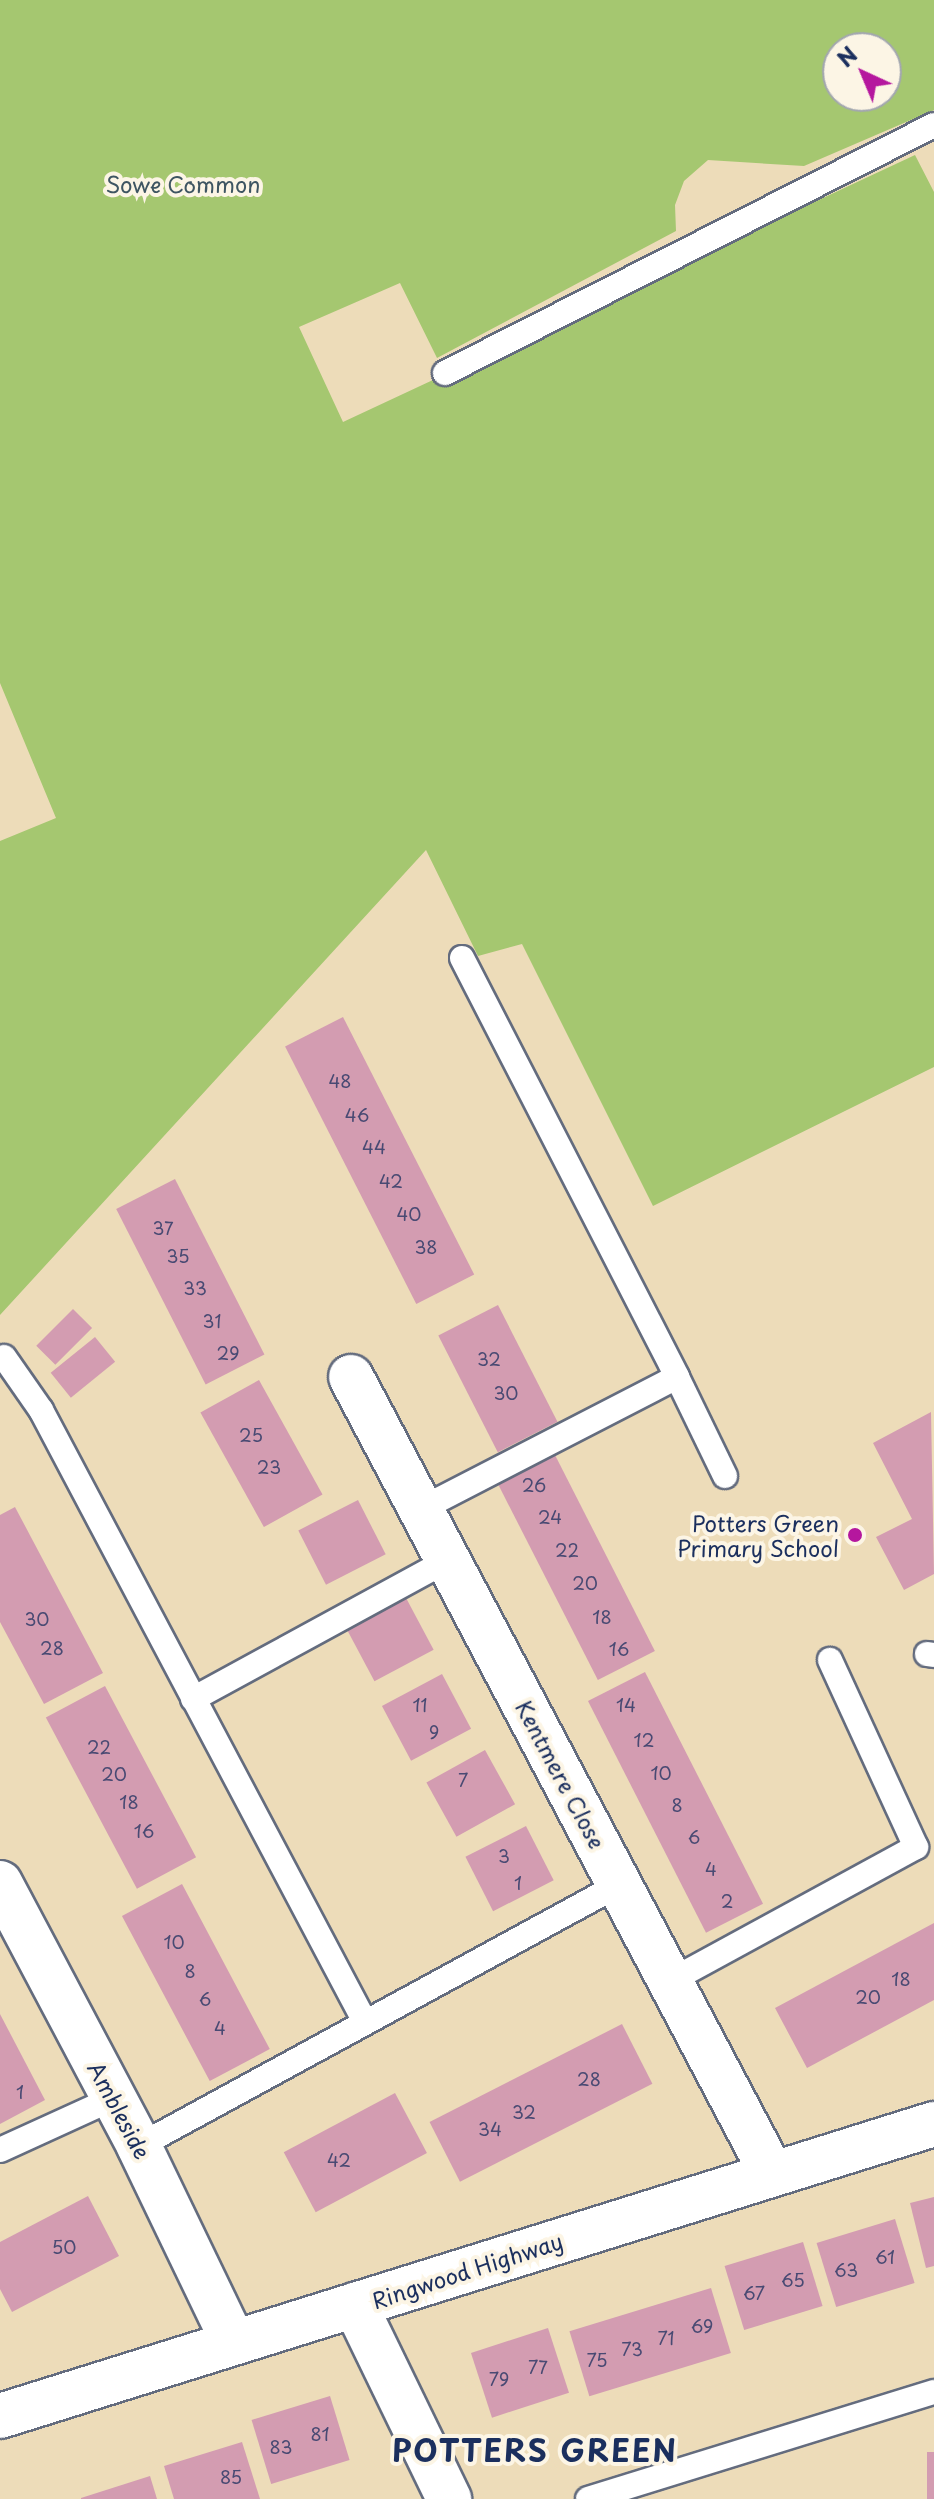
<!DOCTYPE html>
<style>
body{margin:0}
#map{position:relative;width:934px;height:2499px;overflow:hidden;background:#eddcb9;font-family:"Playpen Sans",sans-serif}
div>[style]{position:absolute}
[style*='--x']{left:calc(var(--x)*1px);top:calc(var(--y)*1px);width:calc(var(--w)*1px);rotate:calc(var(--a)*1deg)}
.green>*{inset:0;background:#a5c770}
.building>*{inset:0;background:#d39cb1;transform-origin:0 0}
.roads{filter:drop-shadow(2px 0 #646c7e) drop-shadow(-2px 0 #646c7e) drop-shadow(0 2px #646c7e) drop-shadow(0 -2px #646c7e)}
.lane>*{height:24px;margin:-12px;padding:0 12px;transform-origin:12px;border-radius:12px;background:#fff}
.street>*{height:44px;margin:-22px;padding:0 22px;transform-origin:22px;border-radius:22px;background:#fff}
.secondary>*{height:44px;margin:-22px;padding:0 22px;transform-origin:22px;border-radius:22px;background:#fff}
.dots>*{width:22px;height:22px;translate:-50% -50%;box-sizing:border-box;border:4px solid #fcf5e5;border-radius:50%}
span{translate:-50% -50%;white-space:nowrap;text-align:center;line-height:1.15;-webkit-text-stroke:8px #fcf5e5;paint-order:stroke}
.number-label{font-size:18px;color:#494a73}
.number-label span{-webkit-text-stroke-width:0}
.park-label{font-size:22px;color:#3e5562}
.poi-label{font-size:22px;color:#1b2f5e}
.right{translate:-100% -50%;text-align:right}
.street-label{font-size:22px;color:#1b2f5e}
.district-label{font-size:30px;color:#1b2f5e;font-weight:700;letter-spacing:2px}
.north{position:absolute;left:822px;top:32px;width:80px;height:80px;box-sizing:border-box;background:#fcf5e5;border:2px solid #a2a6af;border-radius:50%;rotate:316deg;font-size:22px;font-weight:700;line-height:32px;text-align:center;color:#1b2f5e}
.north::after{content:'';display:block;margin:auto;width:28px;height:36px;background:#b5179e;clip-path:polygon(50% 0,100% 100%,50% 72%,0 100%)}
</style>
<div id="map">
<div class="green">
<div style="clip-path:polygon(evenodd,0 0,934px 0,934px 110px,804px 166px,708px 160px,684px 181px,675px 205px,676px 231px,437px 358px,400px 283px,299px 327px,343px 422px,915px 155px,934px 192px,934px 1067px,653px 1206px,522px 944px,478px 956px,426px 850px,0 1315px,0 841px,56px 818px,0 683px,0 0,838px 48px,886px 48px,886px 96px,838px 96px,838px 48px)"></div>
</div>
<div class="building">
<div style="left:343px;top:1017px;width:289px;height:65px;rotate:63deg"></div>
<div style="left:175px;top:1179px;width:197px;height:66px;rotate:63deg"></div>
<div style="left:498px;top:1305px;width:131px;height:67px;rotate:63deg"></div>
<div style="left:73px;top:1309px;width:27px;height:52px;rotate:45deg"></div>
<div style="left:95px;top:1337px;width:32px;height:57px;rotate:51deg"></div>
<div style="left:259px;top:1380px;width:131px;height:67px;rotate:61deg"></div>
<div style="clip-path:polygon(931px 1412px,934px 1574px,904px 1590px,876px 1537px,912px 1519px,873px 1443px)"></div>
<div style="left:555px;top:1455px;width:220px;height:64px;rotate:63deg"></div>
<div style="left:358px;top:1500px;width:61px;height:67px;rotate:63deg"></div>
<div style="clip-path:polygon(15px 1507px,103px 1673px,44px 1704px,0 1622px,0 1515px)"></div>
<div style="left:405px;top:1596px;width:61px;height:67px;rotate:62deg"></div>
<div style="left:645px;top:1672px;width:260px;height:64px;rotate:63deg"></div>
<div style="left:442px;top:1674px;width:62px;height:68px;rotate:62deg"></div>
<div style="left:105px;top:1686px;width:194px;height:67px;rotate:62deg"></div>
<div style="left:485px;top:1750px;width:62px;height:67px;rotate:61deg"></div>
<div style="left:526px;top:1826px;width:61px;height:68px;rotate:63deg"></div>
<div style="left:182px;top:1884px;width:187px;height:68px;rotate:62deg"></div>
<div style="clip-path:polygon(934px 1923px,934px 2000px,807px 2068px,775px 2008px)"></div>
<div style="clip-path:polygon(0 2014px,45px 2100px,0 2124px)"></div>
<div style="left:622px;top:2024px;width:67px;height:216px;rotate:63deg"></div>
<div style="left:395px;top:2093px;width:68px;height:126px;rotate:62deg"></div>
<div style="clip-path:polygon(88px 2196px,119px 2256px,12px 2312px,0 2289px,0 2242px)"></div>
<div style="clip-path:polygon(934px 2197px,934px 2266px,926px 2268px,910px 2203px)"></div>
<div style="left:895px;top:2219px;width:67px;height:82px;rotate:73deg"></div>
<div style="left:803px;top:2242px;width:67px;height:82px;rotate:73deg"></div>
<div style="left:711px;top:2288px;width:68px;height:148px;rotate:73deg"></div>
<div style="left:548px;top:2328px;width:68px;height:81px;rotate:72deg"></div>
<div style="left:330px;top:2396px;width:67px;height:82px;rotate:73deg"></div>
<div style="clip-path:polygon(242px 2442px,260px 2499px,174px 2499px,164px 2466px)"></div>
<div style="left:934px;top:2452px;width:47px;height:7px;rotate:90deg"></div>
<div style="clip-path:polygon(150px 2476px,157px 2499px,81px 2499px,81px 2498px)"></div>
</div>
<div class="roads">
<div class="lane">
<div style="--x:445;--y:373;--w:548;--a:-26.89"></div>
<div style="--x:462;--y:958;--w:471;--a:62.8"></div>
<div style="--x:4;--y:1357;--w:65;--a:55.1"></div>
<div style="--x:41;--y:1410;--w:692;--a:62.1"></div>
<div style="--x:421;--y:1509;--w:288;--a:-27.3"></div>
<div style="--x:677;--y:1377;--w:110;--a:64.1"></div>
<div style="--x:927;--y:1654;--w:7;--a:8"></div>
<div style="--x:193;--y:1699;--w:290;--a:-28.6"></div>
<div style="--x:672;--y:1980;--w:278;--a:-28.6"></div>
<div style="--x:916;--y:1847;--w:206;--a:-114.7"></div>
<div style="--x:139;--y:2146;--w:548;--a:-28.58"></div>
<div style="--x:0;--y:2150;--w:125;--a:-24.5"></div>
<div style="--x:588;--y:2499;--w:362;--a:-17.2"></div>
</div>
<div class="street">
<div style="--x:351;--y:1377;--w:899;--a:62.15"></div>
<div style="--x:0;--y:1883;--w:297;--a:62.1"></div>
<div style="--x:139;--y:2146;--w:216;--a:64.3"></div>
<div style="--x:355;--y:2305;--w:216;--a:64.1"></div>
</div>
<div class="secondary">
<div style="--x:0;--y:2416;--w:979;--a:-17.36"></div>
</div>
</div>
<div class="dots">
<div style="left:855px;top:1535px;background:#b5179e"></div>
</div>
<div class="number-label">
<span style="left:340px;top:1081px">48</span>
<span style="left:357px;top:1115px">46</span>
<span style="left:374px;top:1147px">44</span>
<span style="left:391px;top:1181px">42</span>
<span style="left:409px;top:1214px">40</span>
<span style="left:163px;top:1228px">37</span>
<span style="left:426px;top:1247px">38</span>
<span style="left:178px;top:1256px">35</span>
<span style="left:195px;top:1288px">33</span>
<span style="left:212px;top:1321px">31</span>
<span style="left:228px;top:1353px">29</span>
<span style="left:489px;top:1359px">32</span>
<span style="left:506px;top:1393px">30</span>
<span style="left:251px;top:1435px">25</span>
<span style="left:269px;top:1467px">23</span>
<span style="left:534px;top:1485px">26</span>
<span style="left:550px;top:1517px">24</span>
<span style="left:567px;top:1550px">22</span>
<span style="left:585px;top:1583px">20</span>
<span style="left:602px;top:1617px">18</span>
<span style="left:37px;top:1619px">30</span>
<span style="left:52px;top:1648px">28</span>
<span style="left:619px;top:1649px">16</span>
<span style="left:420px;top:1705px">11</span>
<span style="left:626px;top:1705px">14</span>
<span style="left:434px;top:1732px">9</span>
<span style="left:644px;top:1740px">12</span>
<span style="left:99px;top:1747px">22</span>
<span style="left:661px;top:1773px">10</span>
<span style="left:114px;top:1774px">20</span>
<span style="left:463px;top:1780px">7</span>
<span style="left:129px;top:1802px">18</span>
<span style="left:677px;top:1805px">8</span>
<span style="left:144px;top:1831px">16</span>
<span style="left:694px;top:1837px">6</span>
<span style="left:504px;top:1856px">3</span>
<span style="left:711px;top:1869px">4</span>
<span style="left:518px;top:1883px">1</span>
<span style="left:727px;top:1901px">2</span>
<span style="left:174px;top:1942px">10</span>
<span style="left:190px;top:1971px">8</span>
<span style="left:901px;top:1979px">18</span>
<span style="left:868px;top:1997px">20</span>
<span style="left:205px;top:1999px">6</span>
<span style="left:220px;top:2028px">4</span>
<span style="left:589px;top:2079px">28</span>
<span style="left:20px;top:2092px">1</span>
<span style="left:524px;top:2112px">32</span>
<span style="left:490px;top:2129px">34</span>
<span style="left:339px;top:2160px">42</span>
<span style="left:64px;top:2247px">50</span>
<span style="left:885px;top:2257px">61</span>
<span style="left:846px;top:2270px">63</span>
<span style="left:793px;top:2280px">65</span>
<span style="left:754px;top:2293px">67</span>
<span style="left:702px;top:2326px">69</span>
<span style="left:666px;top:2338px">71</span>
<span style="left:632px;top:2349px">73</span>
<span style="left:597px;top:2360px">75</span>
<span style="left:538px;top:2367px">77</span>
<span style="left:499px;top:2379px">79</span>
<span style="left:320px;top:2434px">81</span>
<span style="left:281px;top:2447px">83</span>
<span style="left:231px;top:2477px">85</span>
</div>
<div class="park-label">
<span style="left:183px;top:184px">Sowe Common</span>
</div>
<div class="poi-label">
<span class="right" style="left:839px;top:1535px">Potters Green<br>Primary School</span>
</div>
<div class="street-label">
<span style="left:561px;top:1774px;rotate:62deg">Kentmere Close</span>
<span style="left:120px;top:2110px;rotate:62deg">Ambleside</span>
<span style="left:467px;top:2270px;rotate:-18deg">Ringwood Highway</span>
</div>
<div class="district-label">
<span style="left:535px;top:2450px">POTTERS GREEN</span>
</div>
<div class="north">N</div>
</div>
